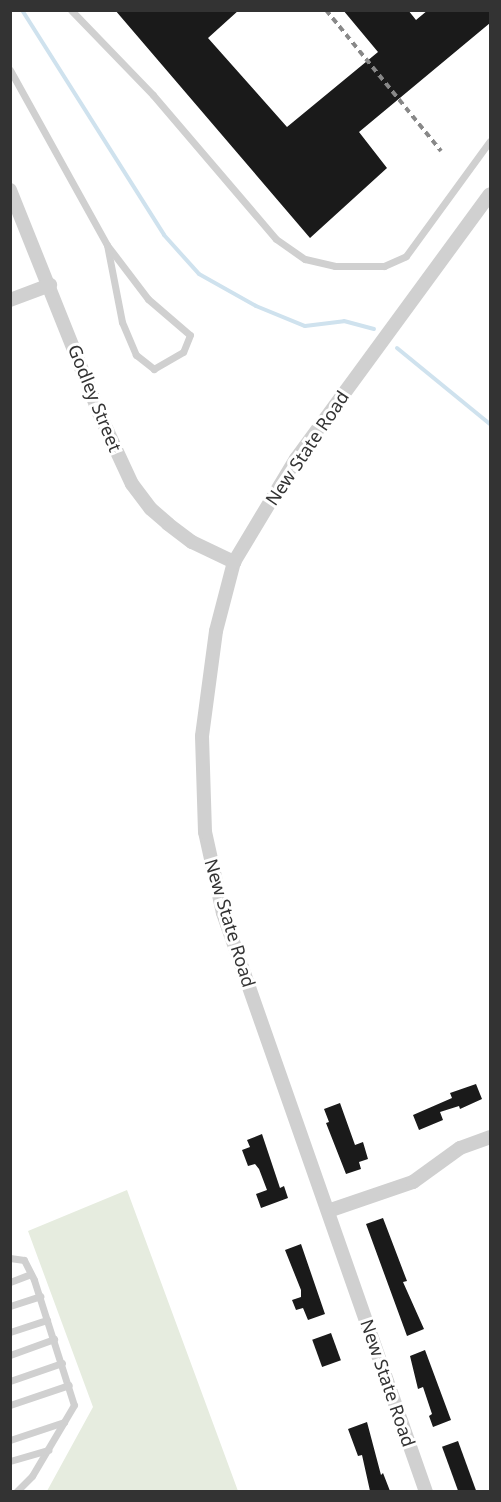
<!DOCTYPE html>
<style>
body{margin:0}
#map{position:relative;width:501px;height:1502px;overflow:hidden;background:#fff;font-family:"Noto Sans",sans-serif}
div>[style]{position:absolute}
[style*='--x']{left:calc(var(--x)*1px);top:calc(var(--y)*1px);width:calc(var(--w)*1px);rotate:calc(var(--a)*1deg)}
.green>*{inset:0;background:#e6ecdf}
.stream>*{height:4px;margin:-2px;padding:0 2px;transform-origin:2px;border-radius:2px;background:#cfe2ee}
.building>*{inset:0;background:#1a1a1a;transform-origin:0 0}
.lane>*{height:7px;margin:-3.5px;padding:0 3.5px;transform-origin:3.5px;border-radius:3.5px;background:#d0d0d0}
.street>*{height:14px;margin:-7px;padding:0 7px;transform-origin:7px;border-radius:7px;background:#d0d0d0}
.rail>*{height:4px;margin-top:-2px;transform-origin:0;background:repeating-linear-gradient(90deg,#888 0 6px,transparent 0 10.5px)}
span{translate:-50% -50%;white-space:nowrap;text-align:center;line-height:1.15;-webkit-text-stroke:6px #fff;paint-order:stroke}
.street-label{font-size:18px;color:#333}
.frame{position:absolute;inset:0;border:12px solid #333;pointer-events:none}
</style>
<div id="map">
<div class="green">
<div style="clip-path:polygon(127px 1190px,238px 1491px,47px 1491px,93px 1407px,28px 1231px)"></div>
</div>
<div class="stream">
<div style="--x:22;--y:10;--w:266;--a:57.7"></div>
<div style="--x:164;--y:235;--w:52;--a:48.1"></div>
<div style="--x:199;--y:274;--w:65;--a:29.3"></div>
<div style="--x:256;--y:306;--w:53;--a:22.2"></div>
<div style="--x:305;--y:326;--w:39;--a:-7"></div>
<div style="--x:344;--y:321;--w:31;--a:15"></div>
<div style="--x:397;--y:348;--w:120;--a:39.3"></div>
</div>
<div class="building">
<div style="clip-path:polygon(115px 10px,239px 10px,208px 38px,287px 127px,378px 52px,343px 10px,408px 10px,416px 20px,428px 10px,490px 10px,490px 23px,359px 132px,387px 168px,310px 238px)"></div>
<div style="clip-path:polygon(476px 1084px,482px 1099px,460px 1109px,459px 1106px,440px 1112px,443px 1120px,419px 1130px,413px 1115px,452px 1098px,450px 1093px)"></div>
<div style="clip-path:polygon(340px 1103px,355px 1145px,363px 1142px,368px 1159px,359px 1162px,361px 1169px,346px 1174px,326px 1123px,329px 1122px,324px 1109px)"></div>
<div style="clip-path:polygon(262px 1134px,280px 1188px,284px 1186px,288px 1198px,261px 1208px,256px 1194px,267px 1190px,259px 1169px,255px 1164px,248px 1166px,242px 1150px,250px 1147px,247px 1140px)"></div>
<div style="clip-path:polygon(383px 1218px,407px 1281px,403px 1282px,424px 1329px,407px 1336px,366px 1224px)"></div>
<div style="clip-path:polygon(301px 1244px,325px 1314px,308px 1320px,303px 1308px,296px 1310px,292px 1300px,301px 1297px,301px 1290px,285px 1250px)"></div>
<div style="left:331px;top:1333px;width:29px;height:20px;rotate:70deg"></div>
<div style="clip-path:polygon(425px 1350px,451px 1420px,433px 1427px,429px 1416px,432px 1414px,423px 1387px,418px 1389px,410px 1356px)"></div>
<div style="clip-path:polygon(367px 1422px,381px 1475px,383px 1473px,390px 1491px,370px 1491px,362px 1455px,358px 1456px,348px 1429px)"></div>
<div style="left:458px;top:1441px;width:53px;height:17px;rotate:70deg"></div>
</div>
<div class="lane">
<div style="--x:71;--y:10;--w:118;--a:46"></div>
<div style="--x:153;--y:95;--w:189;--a:49.5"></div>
<div style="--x:276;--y:239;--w:35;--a:35"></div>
<div style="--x:305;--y:259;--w:31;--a:13"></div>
<div style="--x:335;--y:266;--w:49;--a:0"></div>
<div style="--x:384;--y:266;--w:24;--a:-24"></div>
<div style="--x:406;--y:256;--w:142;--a:-53.9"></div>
<div style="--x:10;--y:70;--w:200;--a:61"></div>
<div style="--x:107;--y:245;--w:68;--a:52.8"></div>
<div style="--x:148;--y:299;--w:55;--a:40.6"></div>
<div style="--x:190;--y:335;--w:18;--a:112"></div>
<div style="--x:183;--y:352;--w:34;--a:150"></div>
<div style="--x:154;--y:369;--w:23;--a:-142"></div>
<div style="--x:136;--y:355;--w:36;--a:-113"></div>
<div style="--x:122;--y:322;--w:78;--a:-101"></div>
<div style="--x:10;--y:1258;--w:14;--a:8"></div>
<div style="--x:24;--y:1260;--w:22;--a:63"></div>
<div style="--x:34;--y:1280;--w:131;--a:72.3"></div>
<div style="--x:74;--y:1405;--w:82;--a:120.6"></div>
<div style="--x:32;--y:1476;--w:23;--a:135"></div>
<div style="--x:10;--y:1282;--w:22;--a:-21"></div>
<div style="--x:10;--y:1306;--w:32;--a:-18"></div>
<div style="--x:10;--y:1332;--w:39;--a:-18"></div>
<div style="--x:10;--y:1355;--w:47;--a:-20"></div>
<div style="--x:10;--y:1381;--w:55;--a:-19.1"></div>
<div style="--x:10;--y:1405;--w:62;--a:-18.7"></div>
<div style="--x:10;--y:1440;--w:57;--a:-18.4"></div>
<div style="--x:10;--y:1461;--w:40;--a:-16"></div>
</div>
<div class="street">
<div style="--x:10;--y:190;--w:240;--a:68.2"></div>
<div style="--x:99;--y:413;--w:78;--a:65.1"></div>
<div style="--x:132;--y:484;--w:31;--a:53"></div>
<div style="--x:151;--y:509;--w:23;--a:41"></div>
<div style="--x:168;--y:524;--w:30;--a:37"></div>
<div style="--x:192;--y:542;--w:47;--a:25.5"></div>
<div style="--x:10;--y:300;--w:43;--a:-20.6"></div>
<div style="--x:328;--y:1211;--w:90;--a:-18.8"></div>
<div style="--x:413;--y:1182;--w:58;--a:-35.9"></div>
<div style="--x:460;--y:1148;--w:32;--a:-20"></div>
<div style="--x:426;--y:1492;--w:614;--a:-109.32"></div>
<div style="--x:223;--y:913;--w:83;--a:-102.5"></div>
<div style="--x:205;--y:832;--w:96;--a:-91.8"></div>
<div style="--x:202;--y:736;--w:106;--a:-82.4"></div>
<div style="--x:216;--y:631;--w:71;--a:-75.4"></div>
<div style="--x:234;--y:562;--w:120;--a:-59"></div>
<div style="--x:296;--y:459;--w:328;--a:-53.8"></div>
</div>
<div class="rail">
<div style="--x:326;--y:10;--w:182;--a:50.8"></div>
</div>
<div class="street-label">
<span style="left:95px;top:398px;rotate:68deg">Godley Street</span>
<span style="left:307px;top:448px;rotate:-56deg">New State Road</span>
<span style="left:230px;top:923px;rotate:73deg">New State Road</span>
<span style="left:388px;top:1383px;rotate:71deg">New State Road</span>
</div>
<div class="frame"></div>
</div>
